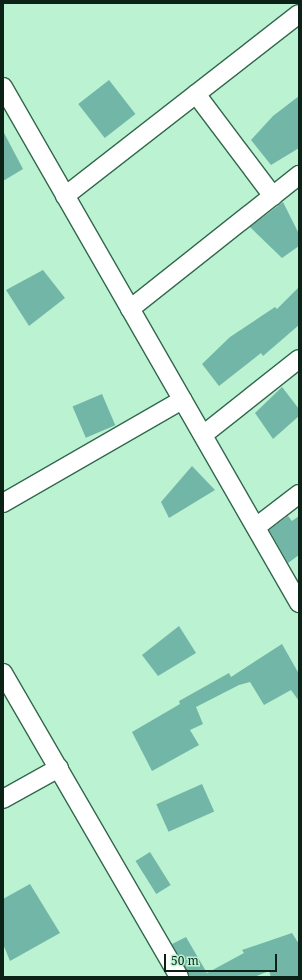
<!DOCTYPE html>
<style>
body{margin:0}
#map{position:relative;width:302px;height:980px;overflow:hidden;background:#baf2d2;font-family:"Noto Serif",serif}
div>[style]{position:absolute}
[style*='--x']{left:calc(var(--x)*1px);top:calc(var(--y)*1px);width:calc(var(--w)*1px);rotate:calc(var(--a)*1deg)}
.building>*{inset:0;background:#72b6a8;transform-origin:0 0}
.roads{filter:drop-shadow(1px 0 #33684d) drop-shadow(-1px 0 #33684d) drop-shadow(0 1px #33684d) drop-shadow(0 -1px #33684d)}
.minor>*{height:18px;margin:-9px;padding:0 9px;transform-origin:9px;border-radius:9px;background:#fff}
span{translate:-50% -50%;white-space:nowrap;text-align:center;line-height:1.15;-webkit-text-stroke:4px #baf2d2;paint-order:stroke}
.frame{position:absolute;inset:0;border:4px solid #0c2217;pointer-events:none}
.scale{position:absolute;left:164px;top:954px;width:113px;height:18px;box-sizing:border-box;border:2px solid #0c2217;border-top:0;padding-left:5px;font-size:12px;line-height:14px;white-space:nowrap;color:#0c2217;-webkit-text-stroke:3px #baf2d2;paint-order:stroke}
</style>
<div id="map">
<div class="building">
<div style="left:109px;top:80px;width:43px;height:39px;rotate:52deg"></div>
<div style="clip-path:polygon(299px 96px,299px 148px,271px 165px,251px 140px,273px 116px)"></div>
<div style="clip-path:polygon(3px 131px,23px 169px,3px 181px)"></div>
<div style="clip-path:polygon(283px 202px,299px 234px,299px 246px,282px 258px,250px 227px)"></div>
<div style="clip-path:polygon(43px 270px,65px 298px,29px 326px,6px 290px)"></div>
<div style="clip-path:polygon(299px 287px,299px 325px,263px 356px,261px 353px,219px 386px,202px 364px,230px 337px,275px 307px,277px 309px)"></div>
<div style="clip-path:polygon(282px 387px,299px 409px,299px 416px,273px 439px,255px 413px)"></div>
<div style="left:102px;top:394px;width:34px;height:32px;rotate:67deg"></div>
<div style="clip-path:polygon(192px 466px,215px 490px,169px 518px,161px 502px)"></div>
<div style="clip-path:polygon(288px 516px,292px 521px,299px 516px,299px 555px,288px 563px,269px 530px)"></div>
<div style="clip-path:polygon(179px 626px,196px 653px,158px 676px,142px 655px)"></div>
<div style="clip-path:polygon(282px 644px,299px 674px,299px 701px,291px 690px,264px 705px,250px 682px,239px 685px,196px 707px,203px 724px,190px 730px,199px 745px,152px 771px,132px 732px,180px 704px,179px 701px,229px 673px,231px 677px)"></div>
<div style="left:202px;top:784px;width:30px;height:50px;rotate:66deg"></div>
<div style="left:150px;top:852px;width:39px;height:17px;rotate:58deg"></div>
<div style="clip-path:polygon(30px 884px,60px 933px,10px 961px,3px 944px,3px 899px)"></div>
<div style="clip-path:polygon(292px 933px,299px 944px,299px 977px,271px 977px,269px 971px,254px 977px,189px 977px,172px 944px,186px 937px,207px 973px,244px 953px,242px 950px)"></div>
</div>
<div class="roads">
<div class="minor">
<div style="--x:3;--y:87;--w:595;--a:60.16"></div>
<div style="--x:196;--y:94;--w:128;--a:53"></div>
<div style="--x:65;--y:196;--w:296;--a:-37.9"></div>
<div style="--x:130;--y:309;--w:216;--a:-38.4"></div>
<div style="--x:203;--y:435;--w:122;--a:-38.4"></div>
<div style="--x:3;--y:503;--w:207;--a:-29.9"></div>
<div style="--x:256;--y:527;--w:54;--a:-37.5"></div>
<div style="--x:3;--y:673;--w:351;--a:59.9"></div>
<div style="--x:3;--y:799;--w:64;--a:-29"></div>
</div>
</div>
<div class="frame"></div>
<div class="scale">50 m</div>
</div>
